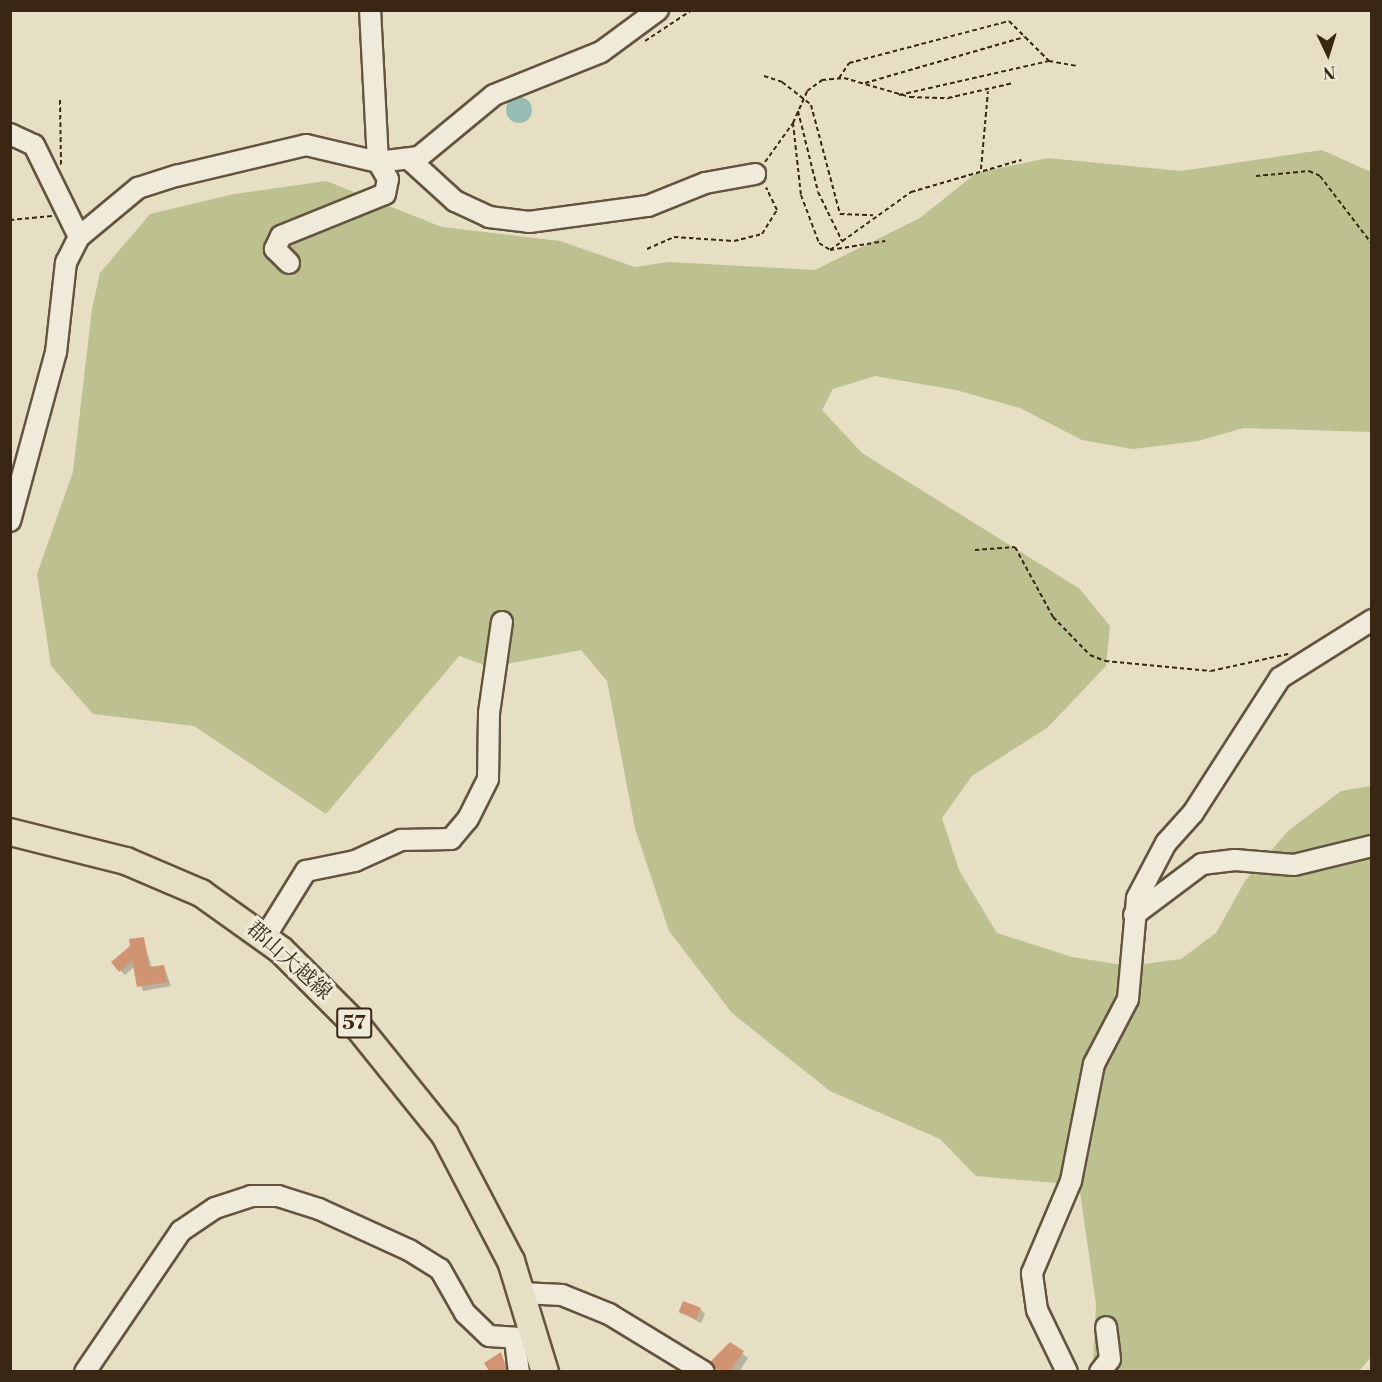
<!DOCTYPE html>
<meta charset="utf-8">
<style>
body{margin:0}
#map{position:relative;width:1382px;height:1382px;overflow:hidden;background:#e6dfc4;font-family:"Libre Bodoni","Noto Serif JP",serif}
div>[style]{position:absolute}
[style*='--x']{left:calc(var(--x)*1px);top:calc(var(--y)*1px);width:calc(var(--w)*1px);rotate:calc(var(--a)*1deg)}
.green>*{inset:0;background:#bdc08f}
.water>*{inset:0;background:#96bdb4}
.round{border-radius:50%}
.shadow>*{inset:0;background:#0003}
.building>*{inset:0;background:#d19472;transform-origin:0 0}
.path>*{height:2px;margin-top:-1px;transform-origin:0;background:repeating-linear-gradient(90deg,#392613 0 4.5px,transparent 0 7.5px)}
.roads{filter:drop-shadow(2px 0 #64543f) drop-shadow(-2px 0 #64543f) drop-shadow(0 2px #64543f) drop-shadow(0 -2px #64543f)}
.minor>*{height:20px;margin:-10px;padding:0 10px;transform-origin:10px;border-radius:10px;background:#efead9}
.major>*{height:26px;margin:-13px;padding:0 13px;transform-origin:13px;border-radius:13px;background:#e6dfc4}
span{translate:-50% -50%;white-space:nowrap;text-align:center;line-height:1.15;-webkit-text-stroke:6px #efead9;paint-order:stroke}
.shield-label span{padding:2px 4px;background:#efead9;border:2px solid;border-radius:4px;-webkit-text-stroke-width:0}
.shield-label{font-size:20px;color:#392613;font-weight:700}
.street-label{font-size:21px;color:#392613}
.frame{position:absolute;inset:0;border:12px solid #392613;pointer-events:none}
.north{position:absolute;left:1298px;top:24px;width:60px;height:60px;-webkit-text-stroke:4px #efead9;paint-order:stroke;rotate:176deg;font-size:16px;font-weight:700;line-height:24px;text-align:center;color:#392613}
.north::after{content:'';display:block;margin:auto;width:21px;height:27px;background:#392613;clip-path:polygon(50% 0,100% 100%,50% 72%,0 100%)}
</style>
<div id="map">
<div class="green">
<div style="clip-path:polygon(1322px 150px,1371px 172px,1371px 432px,1244px 428px,1198px 441px,1133px 449px,1082px 440px,1020px 408px,956px 390px,875px 376px,833px 389px,822px 410px,862px 453px,1080px 589px,1110px 626px,1106px 666px,1048px 727px,972px 776px,942px 818px,959px 870px,997px 933px,1072px 957px,1129px 966px,1181px 959px,1216px 933px,1245px 881px,1288px 831px,1341px 791px,1371px 786px,1371px 1357px,1359px 1371px,1100px 1371px,1093px 1364px,1096px 1304px,1079px 1185px,976px 1176px,940px 1139px,830px 1091px,732px 1013px,669px 931px,635px 828px,607px 681px,581px 650px,490px 667px,459px 656px,326px 814px,194px 726px,93px 714px,51px 666px,37px 574px,73px 472px,92px 309px,100px 273px,150px 214px,234px 194px,326px 181px,442px 227px,560px 241px,635px 267px,669px 262px,815px 270px,920px 218px,976px 173px,1048px 158px,1181px 171px)"></div>
</div>
<div class="water">
<div class="round" style="left:506px;top:97px;width:26px;height:26px"></div>
</div>
<div class="shadow">
<div style="clip-path:polygon(143px 939px,152px 968px,164px 966px,171px 986px,143px 991px,135px 966px,125px 975px,113px 963px)"></div>
<div style="clip-path:polygon(700px 1309px,705px 1314px,701px 1323px,680px 1312px)"></div>
<div style="clip-path:polygon(730px 1344px,748px 1358px,739px 1372px,722px 1372px,712px 1362px)"></div>
<div style="clip-path:polygon(501px 1354px,509px 1372px,490px 1372px,486px 1364px)"></div>
</div>
<div class="building">
<div style="clip-path:polygon(144px 937px,149px 967px,164px 965px,167px 982px,137px 987px,132px 960px,119px 972px,111px 962px,130px 946px,129px 939px)"></div>
<div style="left:683px;top:1301px;width:19px;height:12px;rotate:21deg"></div>
<div style="clip-path:polygon(730px 1342px,744px 1351px,730px 1371px,718px 1371px,710px 1362px)"></div>
<div style="clip-path:polygon(501px 1352px,507px 1371px,489px 1371px,484px 1363px)"></div>
</div>
<div class="path">
<div style="--x:645;--y:41;--w:56;--a:-33.4"></div>
<div style="--x:764;--y:76;--w:19;--a:18"></div>
<div style="--x:782;--y:82;--w:37;--a:38"></div>
<div style="--x:811;--y:105;--w:113;--a:75.1"></div>
<div style="--x:840;--y:214;--w:33;--a:2"></div>
<div style="--x:839;--y:78;--w:18;--a:-56"></div>
<div style="--x:849;--y:63;--w:165;--a:-14.7"></div>
<div style="--x:1009;--y:21;--w:57;--a:45"></div>
<div style="--x:865;--y:83;--w:166;--a:-16.1"></div>
<div style="--x:899;--y:95;--w:154;--a:-12.8"></div>
<div style="--x:1049;--y:61;--w:28;--a:10"></div>
<div style="--x:60;--y:100;--w:66;--a:89.1"></div>
<div style="--x:798;--y:111;--w:83;--a:76.1"></div>
<div style="--x:818;--y:192;--w:55;--a:63.9"></div>
<div style="--x:793;--y:123;--w:72;--a:83.7"></div>
<div style="--x:801;--y:195;--w:51;--a:69.4"></div>
<div style="--x:819;--y:243;--w:13;--a:32"></div>
<div style="--x:830;--y:250;--w:56;--a:-9.3"></div>
<div style="--x:765;--y:162;--w:48;--a:-54.3"></div>
<div style="--x:793;--y:123;--w:35;--a:-66"></div>
<div style="--x:807;--y:91;--w:19;--a:-36"></div>
<div style="--x:822;--y:80;--w:22;--a:-5"></div>
<div style="--x:844;--y:78;--w:69;--a:16.1"></div>
<div style="--x:910;--y:97;--w:38;--a:2"></div>
<div style="--x:948;--y:98;--w:67;--a:-13"></div>
<div style="--x:981;--y:169;--w:78;--a:-84.9"></div>
<div style="--x:1256;--y:176;--w:53;--a:-5.4"></div>
<div style="--x:1309;--y:171;--w:12;--a:24"></div>
<div style="--x:1320;--y:176;--w:86;--a:52.6"></div>
<div style="--x:10;--y:220;--w:42;--a:-5.4"></div>
<div style="--x:647;--y:249;--w:30;--a:-24"></div>
<div style="--x:674;--y:237;--w:60;--a:3.8"></div>
<div style="--x:734;--y:241;--w:29;--a:-14"></div>
<div style="--x:762;--y:234;--w:28;--a:-58"></div>
<div style="--x:777;--y:210;--w:25;--a:-116"></div>
<div style="--x:830;--y:250;--w:100;--a:-35.6"></div>
<div style="--x:911;--y:192;--w:115;--a:-16.2"></div>
<div style="--x:975;--y:550;--w:40;--a:-4.3"></div>
<div style="--x:1015;--y:547;--w:80;--a:61.5"></div>
<div style="--x:1053;--y:617;--w:53;--a:45.8"></div>
<div style="--x:1090;--y:655;--w:16;--a:22"></div>
<div style="--x:1105;--y:661;--w:106;--a:5.4"></div>
<div style="--x:1211;--y:671;--w:79;--a:-12.4"></div>
</div>
<div class="roads">
<div class="minor">
<div style="--x:10;--y:134;--w:26;--a:25"></div>
<div style="--x:34;--y:145;--w:102;--a:63.9"></div>
<div style="--x:79;--y:237;--w:28;--a:117"></div>
<div style="--x:66;--y:262;--w:91;--a:96.3"></div>
<div style="--x:56;--y:352;--w:175;--a:105.2"></div>
<div style="--x:410;--y:160;--w:61;--a:42.3"></div>
<div style="--x:455;--y:201;--w:38;--a:25"></div>
<div style="--x:489;--y:217;--w:40;--a:7.1"></div>
<div style="--x:529;--y:222;--w:120;--a:-7.7"></div>
<div style="--x:648;--y:206;--w:61;--a:-22"></div>
<div style="--x:705;--y:183;--w:51;--a:-10.2"></div>
<div style="--x:378;--y:162;--w:41;--a:-7"></div>
<div style="--x:419;--y:157;--w:97;--a:-39.6"></div>
<div style="--x:494;--y:95;--w:115;--a:-21.9"></div>
<div style="--x:601;--y:52;--w:71;--a:-36.4"></div>
<div style="--x:79;--y:237;--w:77;--a:-39.7"></div>
<div style="--x:138;--y:188;--w:40;--a:-18"></div>
<div style="--x:176;--y:176;--w:134;--a:-13.4"></div>
<div style="--x:306;--y:145;--w:74;--a:13.3"></div>
<div style="--x:378;--y:162;--w:152;--a:-93"></div>
<div style="--x:289;--y:263;--w:20;--a:-135"></div>
<div style="--x:275;--y:249;--w:14;--a:-65"></div>
<div style="--x:281;--y:236;--w:112;--a:-22"></div>
<div style="--x:385;--y:194;--w:15;--a:-79"></div>
<div style="--x:388;--y:179;--w:20;--a:-120"></div>
<div style="--x:1134;--y:915;--w:85;--a:-36.9"></div>
<div style="--x:1202;--y:864;--w:33;--a:-7"></div>
<div style="--x:1235;--y:860;--w:59;--a:4.8"></div>
<div style="--x:1294;--y:865;--w:80;--a:-13.7"></div>
<div style="--x:265;--y:937;--w:78;--a:-58.2"></div>
<div style="--x:306;--y:871;--w:50;--a:-11.5"></div>
<div style="--x:355;--y:861;--w:51;--a:-24.5"></div>
<div style="--x:401;--y:840;--w:50;--a:-1.1"></div>
<div style="--x:451;--y:839;--w:26;--a:-50"></div>
<div style="--x:468;--y:819;--w:45;--a:-63.4"></div>
<div style="--x:488;--y:779;--w:66;--a:-89.1"></div>
<div style="--x:489;--y:713;--w:92;--a:-81.9"></div>
<div style="--x:522;--y:1293;--w:40;--a:2.9"></div>
<div style="--x:562;--y:1295;--w:51;--a:22"></div>
<div style="--x:609;--y:1314;--w:111;--a:31.4"></div>
<div style="--x:515;--y:1340;--w:32;--a:83"></div>
<div style="--x:85;--y:1372;--w:171;--a:-55.8"></div>
<div style="--x:181;--y:1231;--w:41;--a:-34.1"></div>
<div style="--x:215;--y:1208;--w:38;--a:-18"></div>
<div style="--x:251;--y:1196;--w:27;--a:0"></div>
<div style="--x:278;--y:1196;--w:43;--a:17.6"></div>
<div style="--x:319;--y:1209;--w:99;--a:24.5"></div>
<div style="--x:409;--y:1250;--w:36;--a:32"></div>
<div style="--x:440;--y:1269;--w:51;--a:60.4"></div>
<div style="--x:465;--y:1313;--w:33;--a:44"></div>
<div style="--x:489;--y:1336;--w:46;--a:3.7"></div>
<div style="--x:1067;--y:1372;--w:69;--a:-115.8"></div>
<div style="--x:1037;--y:1310;--w:37;--a:-98"></div>
<div style="--x:1032;--y:1273;--w:100;--a:-67"></div>
<div style="--x:1071;--y:1181;--w:119;--a:-78.9"></div>
<div style="--x:1094;--y:1064;--w:73;--a:-62.4"></div>
<div style="--x:1128;--y:999;--w:101;--a:-84.9"></div>
<div style="--x:1137;--y:898;--w:62;--a:-62.2"></div>
<div style="--x:1166;--y:843;--w:40;--a:-48"></div>
<div style="--x:1193;--y:813;--w:161;--a:-57.2"></div>
<div style="--x:1280;--y:678;--w:109;--a:-32.2"></div>
<div style="--x:1100;--y:1372;--w:16;--a:-52"></div>
<div style="--x:1110;--y:1359;--w:32;--a:-97"></div>
</div>
<div class="major">
<div style="--x:10;--y:832;--w:120;--a:14"></div>
<div style="--x:126;--y:861;--w:82;--a:23.1"></div>
<div style="--x:201;--y:893;--w:98;--a:35.5"></div>
<div style="--x:281;--y:950;--w:110;--a:45"></div>
<div style="--x:359;--y:1028;--w:137;--a:51.2"></div>
<div style="--x:445;--y:1135;--w:142;--a:62.4"></div>
<div style="--x:511;--y:1261;--w:116;--a:73"></div>
</div>
</div>
<div class="shield-label">
<span style="left:354px;top:1023px">57</span>
</div>
<div class="street-label">
<span style="left:289px;top:961px;rotate:42deg">郡山大越線</span>
</div>
<div class="frame"></div>
<div class="north">N</div>
</div>
